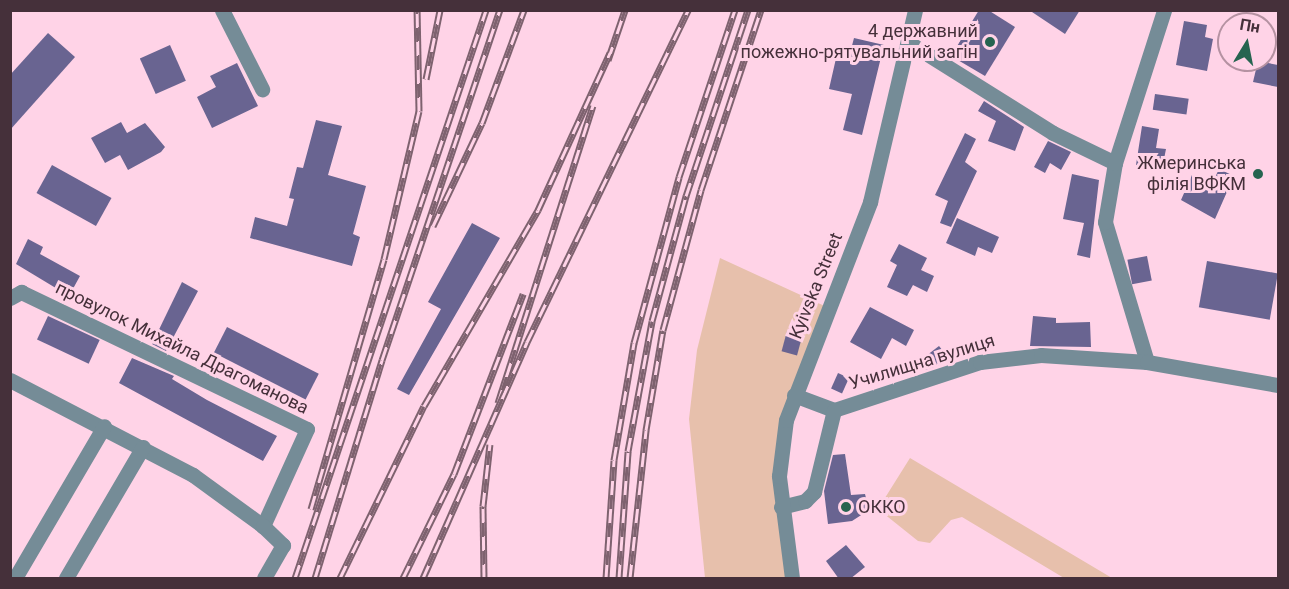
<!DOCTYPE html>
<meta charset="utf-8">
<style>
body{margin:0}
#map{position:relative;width:1289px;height:589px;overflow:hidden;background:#ffd3e7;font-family:Roboto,sans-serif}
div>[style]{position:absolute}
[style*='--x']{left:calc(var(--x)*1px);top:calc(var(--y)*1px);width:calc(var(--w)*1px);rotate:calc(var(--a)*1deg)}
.green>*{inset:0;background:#e7c0ac}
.building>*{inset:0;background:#696491;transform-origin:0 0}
.minor>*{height:15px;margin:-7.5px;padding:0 7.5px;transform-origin:7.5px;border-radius:7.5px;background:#758c97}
.rail>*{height:7px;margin-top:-3.5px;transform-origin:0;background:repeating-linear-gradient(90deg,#ffd3e7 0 14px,#7e626f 0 28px);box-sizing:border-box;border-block:2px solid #7e626f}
.dots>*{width:16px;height:16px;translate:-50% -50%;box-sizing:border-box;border:3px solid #ffd3e7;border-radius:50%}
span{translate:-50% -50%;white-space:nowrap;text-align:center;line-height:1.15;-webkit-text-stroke:6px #ffd3e7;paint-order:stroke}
.poi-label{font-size:18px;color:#45303a}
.right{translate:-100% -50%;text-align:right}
.left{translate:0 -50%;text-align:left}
.street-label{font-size:18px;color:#45303a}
.frame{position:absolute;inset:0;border:12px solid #45303a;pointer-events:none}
.north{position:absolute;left:1217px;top:12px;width:60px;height:60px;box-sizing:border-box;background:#ffd3e7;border:2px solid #b592a2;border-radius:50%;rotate:10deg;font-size:16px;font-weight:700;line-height:24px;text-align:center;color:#45303a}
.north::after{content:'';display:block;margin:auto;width:21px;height:27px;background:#266450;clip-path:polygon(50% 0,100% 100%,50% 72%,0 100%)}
</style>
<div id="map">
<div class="green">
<div style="clip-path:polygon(720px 258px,829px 308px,781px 447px,792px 578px,705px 578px,689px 419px,697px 350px)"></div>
<div style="clip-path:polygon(910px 458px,1112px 578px,1064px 578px,962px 517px,951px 520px,930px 543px,918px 541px,878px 509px)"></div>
</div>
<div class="building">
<div style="clip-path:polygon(979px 10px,988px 10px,1015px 27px,985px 76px,951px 56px)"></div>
<div style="clip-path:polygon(1029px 10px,1080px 10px,1065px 34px)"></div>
<div style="clip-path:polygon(1184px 21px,1207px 25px,1205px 37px,1213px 39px,1207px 71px,1176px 65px)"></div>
<div style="clip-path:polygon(48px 33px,75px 57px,10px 130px,10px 75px)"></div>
<div style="clip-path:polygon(854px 38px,884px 45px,862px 135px,843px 130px,852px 94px,829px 89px,837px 54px,849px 57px)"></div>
<div style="left:170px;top:45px;width:39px;height:33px;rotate:66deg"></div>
<div style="clip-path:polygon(1258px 61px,1278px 65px,1278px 87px,1253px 82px)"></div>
<div style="clip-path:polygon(237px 63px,258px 106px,212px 128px,197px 97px,216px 87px,210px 76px)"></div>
<div style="left:1155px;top:94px;width:34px;height:16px;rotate:8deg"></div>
<div style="clip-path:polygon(984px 101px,1024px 127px,1015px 151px,988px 141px,996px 121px,978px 111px)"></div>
<div style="clip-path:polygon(316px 120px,342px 126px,328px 175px,366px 186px,353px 234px,360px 237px,352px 266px,250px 238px,255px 217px,287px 226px,294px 199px,289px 198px,297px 167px,303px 168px)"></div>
<div style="clip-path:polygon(121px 122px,127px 133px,145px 123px,165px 147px,161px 152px,128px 170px,120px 155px,105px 163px,91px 138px)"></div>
<div style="clip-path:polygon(1142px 126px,1159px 129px,1156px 148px,1166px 149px,1162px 169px,1136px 165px)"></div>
<div style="clip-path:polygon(965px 133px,976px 139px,965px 162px,977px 171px,951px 227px,940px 223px,948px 201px,935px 195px)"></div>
<div style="clip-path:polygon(1048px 141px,1071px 152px,1061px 170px,1050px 163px,1045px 173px,1034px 167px)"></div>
<div style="left:52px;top:165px;width:68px;height:32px;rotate:29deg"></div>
<div style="clip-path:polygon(1219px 169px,1234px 176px,1215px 219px,1181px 200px,1192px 175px,1212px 184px)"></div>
<div style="clip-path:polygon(1072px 174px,1099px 180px,1090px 258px,1077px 255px,1084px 223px,1063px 219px)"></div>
<div style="clip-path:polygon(957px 218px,999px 237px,992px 253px,978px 247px,975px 256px,946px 243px)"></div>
<div style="clip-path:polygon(472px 223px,500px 238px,409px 395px,397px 389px,441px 309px,428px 302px)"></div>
<div style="clip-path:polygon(28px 239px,43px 247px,40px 254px,80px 276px,69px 296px,16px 264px)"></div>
<div style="clip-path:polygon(899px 244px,927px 258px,921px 270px,934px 276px,927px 292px,913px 285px,907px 296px,887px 287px,897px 265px,890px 261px)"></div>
<div style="left:1147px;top:256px;width:25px;height:20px;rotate:79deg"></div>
<div style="left:1207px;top:261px;width:72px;height:47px;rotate:10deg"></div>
<div style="clip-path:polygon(182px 282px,198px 291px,166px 351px,152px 344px)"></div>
<div style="clip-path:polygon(870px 307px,914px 330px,906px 346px,892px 338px,881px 359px,850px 342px)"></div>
<div style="left:48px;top:316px;width:57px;height:26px;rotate:25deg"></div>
<div style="clip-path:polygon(1033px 316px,1056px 318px,1056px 323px,1090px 322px,1091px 347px,1030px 346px)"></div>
<div style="left:227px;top:327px;width:103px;height:29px;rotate:27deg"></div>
<div style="left:787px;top:331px;width:16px;height:21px;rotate:15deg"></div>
<div style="clip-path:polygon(939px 346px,951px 361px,925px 370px,918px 362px)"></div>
<div style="clip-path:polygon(132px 358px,174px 376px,172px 379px,207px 400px,277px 436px,263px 461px,119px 383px)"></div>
<div style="left:838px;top:373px;width:12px;height:17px;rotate:24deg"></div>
<div style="clip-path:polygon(845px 454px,851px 495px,865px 494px,869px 510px,852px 521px,828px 524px,824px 491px,833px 455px)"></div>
<div style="clip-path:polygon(846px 545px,865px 567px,850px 579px,839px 579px,826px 561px)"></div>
</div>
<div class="minor">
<div style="--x:222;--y:10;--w:89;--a:63.1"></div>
<div style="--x:908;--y:42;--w:171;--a:32.1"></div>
<div style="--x:1053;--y:133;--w:69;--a:25.8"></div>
<div style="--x:10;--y:298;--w:13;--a:-29"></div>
<div style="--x:21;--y:292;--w:317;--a:25.6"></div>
<div style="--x:307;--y:429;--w:107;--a:114.4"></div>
<div style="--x:1147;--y:362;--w:146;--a:-106.7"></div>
<div style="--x:1105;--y:222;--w:60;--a:-80.4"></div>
<div style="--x:1115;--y:163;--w:161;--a:-72.2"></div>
<div style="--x:10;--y:380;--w:206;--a:27.4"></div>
<div style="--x:193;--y:475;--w:87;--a:36.1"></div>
<div style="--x:263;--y:526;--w:28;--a:44"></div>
<div style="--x:283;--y:545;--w:38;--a:120"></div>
<div style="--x:794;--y:395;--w:43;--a:20.6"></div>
<div style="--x:834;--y:410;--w:154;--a:-18.2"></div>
<div style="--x:980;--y:362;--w:61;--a:-6.5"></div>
<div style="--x:1041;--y:355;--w:106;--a:3.8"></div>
<div style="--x:1147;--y:362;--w:133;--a:10"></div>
<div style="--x:781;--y:507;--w:25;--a:-14"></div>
<div style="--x:805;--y:501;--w:13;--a:-45"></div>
<div style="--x:814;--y:492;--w:84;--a:-76.3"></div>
<div style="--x:15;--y:578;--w:176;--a:-59.6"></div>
<div style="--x:66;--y:578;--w:152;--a:-59.6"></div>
<div style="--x:792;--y:578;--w:103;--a:-97.3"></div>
<div style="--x:779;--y:476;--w:56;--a:-82.9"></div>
<div style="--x:786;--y:420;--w:234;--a:-68.9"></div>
<div style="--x:870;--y:202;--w:197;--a:-76.8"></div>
</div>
<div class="rail">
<div style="--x:608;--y:60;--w:53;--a:-71.2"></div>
<div style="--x:426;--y:79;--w:70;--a:-78.5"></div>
<div style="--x:433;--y:226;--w:114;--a:-64.6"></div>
<div style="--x:482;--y:123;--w:121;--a:-69.6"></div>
<div style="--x:498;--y:403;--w:312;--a:-72.3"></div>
<div style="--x:311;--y:509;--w:260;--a:-73.7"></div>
<div style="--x:384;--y:259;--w:152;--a:-76.7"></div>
<div style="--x:419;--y:111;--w:101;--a:-91.1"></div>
<div style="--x:295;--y:578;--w:599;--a:-71.41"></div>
<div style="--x:315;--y:578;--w:228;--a:-72.9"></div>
<div style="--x:382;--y:360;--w:369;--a:-71.4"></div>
<div style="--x:340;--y:578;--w:191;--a:-64"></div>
<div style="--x:424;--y:406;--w:227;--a:-59.8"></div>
<div style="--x:538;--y:210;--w:173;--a:-65.4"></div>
<div style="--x:403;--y:578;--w:116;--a:-63.9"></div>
<div style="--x:454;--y:474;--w:193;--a:-69"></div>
<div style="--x:423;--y:578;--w:258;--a:-66.2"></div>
<div style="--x:527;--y:342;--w:369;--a:-64.1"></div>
<div style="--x:484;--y:578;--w:72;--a:-90.8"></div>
<div style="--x:483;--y:506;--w:62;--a:-83.6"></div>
<div style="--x:606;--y:578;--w:118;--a:-86.1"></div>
<div style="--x:614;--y:460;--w:119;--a:-80.3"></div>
<div style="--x:634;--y:343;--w:172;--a:-74.8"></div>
<div style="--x:679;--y:177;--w:176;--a:-71.5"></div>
<div style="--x:619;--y:578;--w:127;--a:-85.9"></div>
<div style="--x:628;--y:451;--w:132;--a:-79.5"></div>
<div style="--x:652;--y:321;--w:130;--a:-74.8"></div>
<div style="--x:686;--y:196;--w:196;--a:-71.6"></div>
<div style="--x:630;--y:578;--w:149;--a:-83.8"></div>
<div style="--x:646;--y:430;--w:101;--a:-80.4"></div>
<div style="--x:663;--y:330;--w:145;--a:-74.8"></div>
<div style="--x:701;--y:190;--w:190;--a:-71.6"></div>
</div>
<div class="dots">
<div style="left:990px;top:42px;background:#266450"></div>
<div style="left:1258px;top:174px;background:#266450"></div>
<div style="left:846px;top:507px;background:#266450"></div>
</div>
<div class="poi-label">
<span class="right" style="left:978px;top:42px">4 державний<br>пожежно-рятувальний загін</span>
<span class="right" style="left:1246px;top:174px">Жмеринська<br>філія ВФКМ</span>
<span class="left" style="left:858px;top:507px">ОККО</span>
</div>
<div class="street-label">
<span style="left:816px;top:286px;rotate:-68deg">Kyivska Street</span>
<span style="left:182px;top:348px;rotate:26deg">провулок Михайла Драгоманова</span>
<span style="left:922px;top:362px;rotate:-17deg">Училищна вулиця</span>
</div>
<div class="frame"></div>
<div class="north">Пн</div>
</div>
